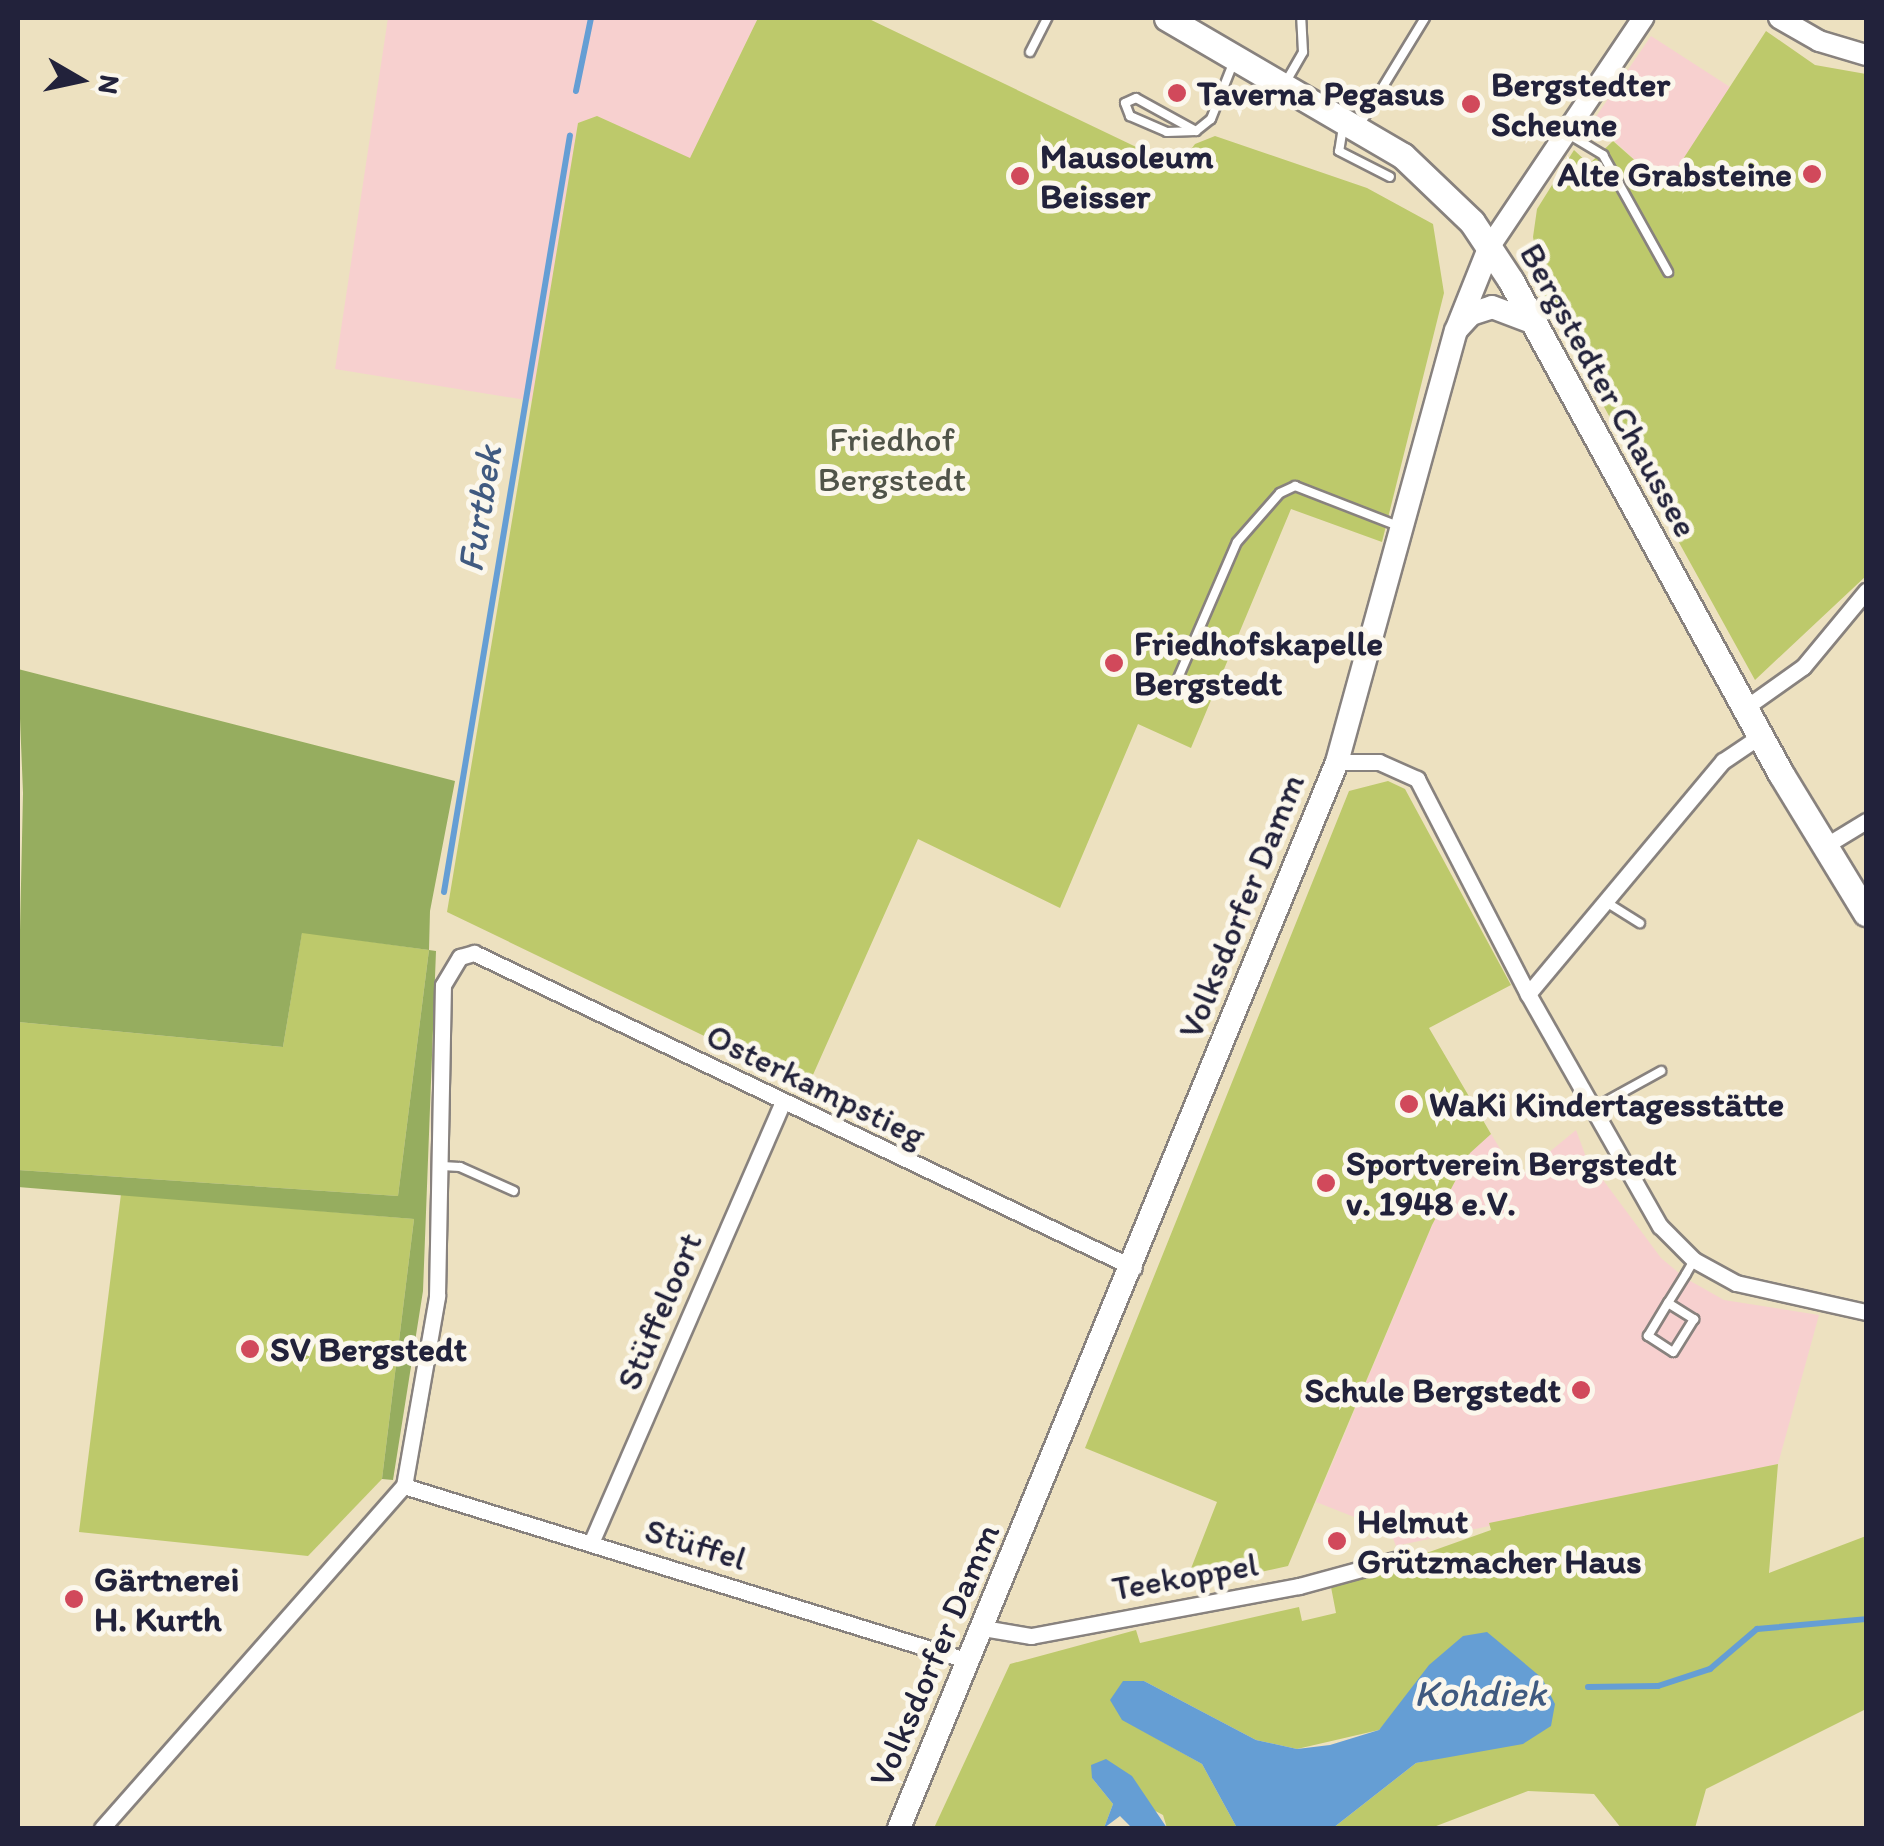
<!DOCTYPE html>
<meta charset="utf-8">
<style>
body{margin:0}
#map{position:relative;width:1884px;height:1846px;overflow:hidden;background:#ede1c0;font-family:Itim,sans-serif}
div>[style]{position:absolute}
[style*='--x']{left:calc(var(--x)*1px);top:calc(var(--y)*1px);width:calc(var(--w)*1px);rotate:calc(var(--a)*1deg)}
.built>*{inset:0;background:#f7d0cf}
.green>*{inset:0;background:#bdc96b}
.forest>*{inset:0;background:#96ad5f}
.water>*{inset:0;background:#659ed4}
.stream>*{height:6px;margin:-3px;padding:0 3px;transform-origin:3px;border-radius:3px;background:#659ed4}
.roads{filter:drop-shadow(2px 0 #88827e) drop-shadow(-2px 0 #88827e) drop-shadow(0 2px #88827e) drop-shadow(0 -2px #88827e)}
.service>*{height:8px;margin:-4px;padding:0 4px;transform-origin:4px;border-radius:4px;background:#fff}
.minor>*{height:15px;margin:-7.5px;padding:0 7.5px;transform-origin:7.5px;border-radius:7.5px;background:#fff}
.tertiary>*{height:20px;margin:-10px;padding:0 10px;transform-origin:10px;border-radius:10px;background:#fff}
.secondary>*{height:22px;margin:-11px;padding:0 11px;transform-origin:11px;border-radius:11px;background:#fff}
.primary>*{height:25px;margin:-12.5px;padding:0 12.5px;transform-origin:12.5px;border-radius:12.5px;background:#fff}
.dots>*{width:28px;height:28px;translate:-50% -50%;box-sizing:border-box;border:5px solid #fbf7ec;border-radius:50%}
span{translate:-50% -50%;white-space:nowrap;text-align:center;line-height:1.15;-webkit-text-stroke:10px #fbf7ec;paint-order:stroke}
.poi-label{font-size:35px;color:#22223b;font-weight:700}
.left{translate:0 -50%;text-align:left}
.right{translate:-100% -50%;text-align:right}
.street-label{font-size:35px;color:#22223b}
.park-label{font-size:35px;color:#505449}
.water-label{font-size:38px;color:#405a80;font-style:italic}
.frame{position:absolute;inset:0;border:20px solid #22223b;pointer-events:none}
.north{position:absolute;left:30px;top:30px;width:100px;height:100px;-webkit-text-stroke:8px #fbf7ec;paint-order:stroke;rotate:99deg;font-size:28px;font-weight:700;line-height:40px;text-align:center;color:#22223b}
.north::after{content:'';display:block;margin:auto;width:35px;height:45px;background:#22223b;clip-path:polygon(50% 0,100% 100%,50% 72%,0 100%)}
</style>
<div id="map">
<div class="built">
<div style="clip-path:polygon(388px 18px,758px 18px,690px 159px,597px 116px,578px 123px,532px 401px,335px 369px)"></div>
<div style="clip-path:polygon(1651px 36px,1730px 87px,1665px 188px,1593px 121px)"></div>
<div style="clip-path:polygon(1576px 1130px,1586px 1157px,1661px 1258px,1685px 1278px,1724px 1300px,1819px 1315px,1778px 1464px,1396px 1546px,1390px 1531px,1316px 1502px,1432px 1225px,1470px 1152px,1491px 1134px,1518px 1178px)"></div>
</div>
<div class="green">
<div style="clip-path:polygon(758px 18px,867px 18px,1178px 167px,1195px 144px,1215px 136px,1367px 188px,1433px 224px,1444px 293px,1382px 542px,1291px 509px,1191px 748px,1138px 724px,1060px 908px,918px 839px,808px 1086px,447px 912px,578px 123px,597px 116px,690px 158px)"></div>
<div style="clip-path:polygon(1766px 31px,1815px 65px,1866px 74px,1866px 576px,1755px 680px,1545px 300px,1533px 237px,1537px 209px,1574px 150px,1589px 164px,1613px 141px,1665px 187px)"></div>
<div style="clip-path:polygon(1388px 781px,1405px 789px,1511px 985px,1429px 1028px,1491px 1134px,1470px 1153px,1432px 1225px,1288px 1566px,1183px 1589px,1217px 1502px,1085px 1448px,1349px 791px)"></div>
<div style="clip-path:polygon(302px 932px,429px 950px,398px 1196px,18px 1170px,18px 1022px,283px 1047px)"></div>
<div style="clip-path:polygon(121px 1194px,414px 1219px,382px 1479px,308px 1556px,79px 1532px)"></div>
<div style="clip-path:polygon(1778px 1464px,1769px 1573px,1866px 1536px,1866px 1709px,1706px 1789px,1695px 1828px,1621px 1828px,1594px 1794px,1528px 1791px,1431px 1828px,1333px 1828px,1416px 1763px,1475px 1751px,1403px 1703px,1379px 1730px,1297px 1749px,1256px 1740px,1144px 1681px,1122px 1719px,1202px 1764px,1237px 1828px,1167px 1828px,1163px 1815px,1092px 1778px,1113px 1804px,1104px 1828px,934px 1828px,1010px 1664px,1136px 1630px,1140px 1643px,1299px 1607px,1302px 1621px,1336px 1613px,1331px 1587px,1491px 1530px,1489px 1523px)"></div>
</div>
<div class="forest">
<div style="clip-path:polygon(18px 669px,455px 781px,430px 911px,429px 950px,436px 951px,423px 1291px,393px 1480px,382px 1479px,414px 1219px,18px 1187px,18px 1170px,398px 1196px,429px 950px,302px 933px,283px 1047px,18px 1022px,23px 793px)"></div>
</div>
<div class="water">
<div style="clip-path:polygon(1487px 1632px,1542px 1678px,1555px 1704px,1551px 1726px,1523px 1744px,1416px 1763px,1333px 1828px,1237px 1828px,1202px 1764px,1122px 1720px,1110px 1700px,1123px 1681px,1144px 1681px,1256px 1740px,1297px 1749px,1330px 1745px,1379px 1730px,1429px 1665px,1463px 1636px)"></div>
<div style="clip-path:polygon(1106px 1759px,1132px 1776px,1167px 1828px,1132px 1828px,1120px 1816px,1104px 1828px,1113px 1804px,1092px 1778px,1091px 1765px)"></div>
</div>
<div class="stream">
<div style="--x:576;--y:91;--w:75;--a:-78.4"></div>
<div style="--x:444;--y:892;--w:767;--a:-80.55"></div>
<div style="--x:1588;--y:1687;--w:70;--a:-0.8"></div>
<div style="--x:1658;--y:1686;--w:55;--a:-18.1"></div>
<div style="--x:1710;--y:1669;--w:62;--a:-40.4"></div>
<div style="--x:1757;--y:1629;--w:109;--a:-5.2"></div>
</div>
<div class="roads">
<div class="service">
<div style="--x:1030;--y:52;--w:38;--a:-63"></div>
<div style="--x:1287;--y:80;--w:32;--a:-60"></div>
<div style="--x:1303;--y:52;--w:33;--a:-93"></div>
<div style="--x:1359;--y:126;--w:127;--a:-58.6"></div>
<div style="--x:1343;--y:127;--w:24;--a:99"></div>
<div style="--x:1339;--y:151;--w:57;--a:27"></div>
<div style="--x:1196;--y:131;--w:68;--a:-151.2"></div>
<div style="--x:1136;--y:98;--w:12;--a:156"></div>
<div style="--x:1125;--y:103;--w:14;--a:69"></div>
<div style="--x:1130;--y:116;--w:40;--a:23.4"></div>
<div style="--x:1167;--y:132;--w:29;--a:-2"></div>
<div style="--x:1196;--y:131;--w:19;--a:-39"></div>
<div style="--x:1211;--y:119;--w:62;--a:-68.4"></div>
<div style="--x:1570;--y:135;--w:39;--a:31"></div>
<div style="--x:1603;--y:155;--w:134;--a:60.9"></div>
<div style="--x:1172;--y:692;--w:163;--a:-66.6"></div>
<div style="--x:1237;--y:542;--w:65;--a:-48.7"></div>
<div style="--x:1280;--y:493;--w:17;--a:-25"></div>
<div style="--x:1295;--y:486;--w:110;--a:21.2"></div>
<div style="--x:1606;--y:902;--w:40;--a:32"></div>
<div style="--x:1592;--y:1109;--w:79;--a:-28.8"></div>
<div style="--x:442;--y:1166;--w:18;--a:3"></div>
<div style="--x:460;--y:1167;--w:59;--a:24"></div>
<div style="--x:1668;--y:1303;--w:31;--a:32"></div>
<div style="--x:1694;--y:1319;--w:39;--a:122"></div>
<div style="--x:1673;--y:1352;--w:30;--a:-147"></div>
<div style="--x:1648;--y:1336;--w:39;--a:-59"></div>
<div style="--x:1668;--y:1303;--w:34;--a:-58"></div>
<div style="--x:1686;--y:1274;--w:16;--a:-60"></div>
</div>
<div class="minor">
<div style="--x:1745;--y:708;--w:71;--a:-35.3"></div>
<div style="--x:1803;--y:667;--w:99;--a:-50.3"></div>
<div style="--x:1337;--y:762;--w:42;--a:0"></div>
<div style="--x:1379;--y:762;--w:42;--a:24.1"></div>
<div style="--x:1417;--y:779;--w:242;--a:62.7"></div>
<div style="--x:1528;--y:994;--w:267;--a:60.4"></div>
<div style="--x:1660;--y:1226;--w:48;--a:45"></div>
<div style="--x:1694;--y:1260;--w:48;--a:28.7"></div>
<div style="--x:1736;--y:1283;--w:133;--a:12.6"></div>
<div style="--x:1825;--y:846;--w:48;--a:-31.4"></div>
<div style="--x:1528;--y:994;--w:304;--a:-50.1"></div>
<div style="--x:1723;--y:761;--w:45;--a:-34"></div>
<div style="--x:404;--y:1486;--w:193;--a:-80.1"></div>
<div style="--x:437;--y:1296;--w:311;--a:-88.9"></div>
<div style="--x:443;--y:985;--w:33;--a:-59"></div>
<div style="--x:460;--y:957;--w:15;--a:-16"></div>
<div style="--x:474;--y:953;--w:731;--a:25.51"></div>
<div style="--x:591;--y:1543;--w:480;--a:-66.5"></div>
<div style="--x:983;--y:1628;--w:49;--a:9.5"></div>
<div style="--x:1031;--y:1636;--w:273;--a:-10.6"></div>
<div style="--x:1299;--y:1586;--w:99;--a:-15.2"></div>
<div style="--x:102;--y:1828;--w:456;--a:-48.6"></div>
<div style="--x:404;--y:1486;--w:591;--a:17.21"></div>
</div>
<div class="tertiary">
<div style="--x:1779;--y:18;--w:46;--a:29.9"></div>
<div style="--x:1819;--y:41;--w:49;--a:16.6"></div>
<div style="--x:1490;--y:246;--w:275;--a:-56.1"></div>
</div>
<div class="secondary">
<div style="--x:1458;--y:328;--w:19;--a:-47"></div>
<div style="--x:1471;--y:314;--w:22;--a:-18"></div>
<div style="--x:1492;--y:307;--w:43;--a:20.6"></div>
<div style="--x:899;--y:1828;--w:1152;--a:-67.66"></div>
<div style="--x:1337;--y:762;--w:447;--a:-74.6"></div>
<div style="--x:1456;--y:331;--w:92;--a:-68.2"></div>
</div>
<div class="primary">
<div style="--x:1167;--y:18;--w:273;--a:30.3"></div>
<div style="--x:1403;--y:156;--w:95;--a:43.7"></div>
<div style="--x:1472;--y:222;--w:71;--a:56.5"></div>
<div style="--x:1511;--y:281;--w:562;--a:61.29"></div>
<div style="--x:1781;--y:774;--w:163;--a:58.6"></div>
</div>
</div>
<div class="dots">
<div style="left:1177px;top:93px;background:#d1495b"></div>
<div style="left:1471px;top:104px;background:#d1495b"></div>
<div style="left:1812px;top:174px;background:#d1495b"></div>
<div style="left:1020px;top:176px;background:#d1495b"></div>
<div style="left:1114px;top:663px;background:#d1495b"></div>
<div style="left:1409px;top:1104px;background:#d1495b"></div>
<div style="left:1326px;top:1183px;background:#d1495b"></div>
<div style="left:250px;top:1349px;background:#d1495b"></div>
<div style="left:1581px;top:1390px;background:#d1495b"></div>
<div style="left:1337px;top:1541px;background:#d1495b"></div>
<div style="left:74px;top:1599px;background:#d1495b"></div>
</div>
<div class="poi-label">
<span class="left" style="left:1491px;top:104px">Bergstedter<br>Scheune</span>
<span class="left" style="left:1197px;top:93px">Taverna Pegasus</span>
<span class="left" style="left:1040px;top:176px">Mausoleum<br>Beisser</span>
<span class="right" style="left:1792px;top:174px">Alte Grabsteine</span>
<span class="left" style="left:1134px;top:663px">Friedhofskapelle<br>Bergstedt</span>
<span class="left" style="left:1429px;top:1104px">WaKi Kindertagesstätte</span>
<span class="left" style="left:1346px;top:1183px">Sportverein Bergstedt<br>v. 1948 e.V.</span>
<span class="left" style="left:270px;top:1349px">SV Bergstedt</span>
<span class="right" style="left:1561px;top:1390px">Schule Bergstedt</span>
<span class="left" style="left:1357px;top:1541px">Helmut<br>Grützmacher Haus</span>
<span class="left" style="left:94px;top:1599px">Gärtnerei<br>H. Kurth</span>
</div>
<div class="street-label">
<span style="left:1609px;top:390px;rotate:61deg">Bergstedter Chaussee</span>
<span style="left:1241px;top:906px;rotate:-68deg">Volksdorfer Damm</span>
<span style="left:816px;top:1085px;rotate:26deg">Osterkampstieg</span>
<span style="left:659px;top:1311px;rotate:-67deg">Stüffeloort</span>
<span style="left:696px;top:1544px;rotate:17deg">Stüffel</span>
<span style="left:1185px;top:1576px;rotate:-10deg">Teekoppel</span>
<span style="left:934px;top:1655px;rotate:-67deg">Volksdorfer Damm</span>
</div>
<div class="park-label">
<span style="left:892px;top:459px">Friedhof<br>Bergstedt</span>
</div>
<div class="water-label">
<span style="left:480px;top:509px;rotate:-81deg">Furtbek</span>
<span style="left:1480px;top:1694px">Kohdiek</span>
</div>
<div class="frame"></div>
<div class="north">N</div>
</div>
